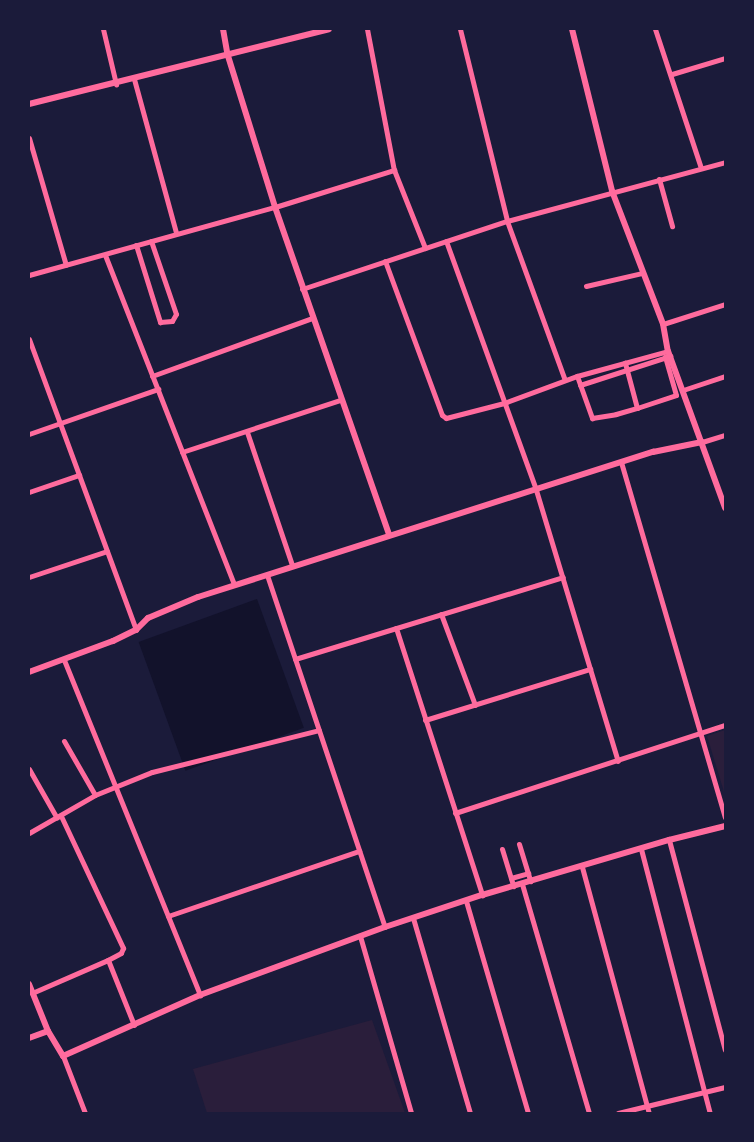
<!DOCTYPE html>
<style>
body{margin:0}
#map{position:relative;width:754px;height:1142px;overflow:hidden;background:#1b1b3a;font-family:"Exo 2",sans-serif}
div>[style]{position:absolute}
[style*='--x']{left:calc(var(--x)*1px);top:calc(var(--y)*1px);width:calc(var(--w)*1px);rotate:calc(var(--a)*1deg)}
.green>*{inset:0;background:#2a1e3b}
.water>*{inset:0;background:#12122b;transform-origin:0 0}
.minor>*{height:5px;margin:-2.5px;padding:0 2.5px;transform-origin:2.5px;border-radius:2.5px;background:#ff6b9d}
.tertiary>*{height:6px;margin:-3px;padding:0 3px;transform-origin:3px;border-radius:3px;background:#ff6b9d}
span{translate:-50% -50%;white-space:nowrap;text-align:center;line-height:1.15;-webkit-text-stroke:4.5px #1b1b3a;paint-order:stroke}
.frame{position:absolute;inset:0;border:30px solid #1b1b3a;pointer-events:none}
</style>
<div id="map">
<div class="green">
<div style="clip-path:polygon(725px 730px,725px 795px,707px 736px)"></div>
<div style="clip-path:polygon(372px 1020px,405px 1113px,207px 1113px,193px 1069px)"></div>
</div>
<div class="water">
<div style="left:257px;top:599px;width:137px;height:126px;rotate:70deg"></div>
</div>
<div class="minor">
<div style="--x:103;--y:29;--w:57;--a:76.7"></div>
<div style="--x:367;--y:29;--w:144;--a:79.2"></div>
<div style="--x:394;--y:170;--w:84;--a:68.3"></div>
<div style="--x:460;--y:29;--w:198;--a:76.2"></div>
<div style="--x:507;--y:221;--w:169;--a:70"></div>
<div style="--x:655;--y:29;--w:146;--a:71.7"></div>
<div style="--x:672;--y:74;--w:55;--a:-16.8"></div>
<div style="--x:134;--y:79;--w:160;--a:74.7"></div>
<div style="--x:29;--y:138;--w:132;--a:73.8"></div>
<div style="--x:659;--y:179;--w:49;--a:74.5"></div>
<div style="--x:446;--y:241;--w:265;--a:70.1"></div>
<div style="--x:536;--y:490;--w:283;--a:73.2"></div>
<div style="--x:136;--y:245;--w:81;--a:72.7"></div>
<div style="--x:160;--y:322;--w:12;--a:-5"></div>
<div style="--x:172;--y:321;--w:8;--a:-60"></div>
<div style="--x:176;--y:314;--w:77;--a:-108.9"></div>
<div style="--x:105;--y:255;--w:354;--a:68.6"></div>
<div style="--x:385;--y:261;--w:164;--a:69.7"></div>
<div style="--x:442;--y:415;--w:5;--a:37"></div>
<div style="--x:446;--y:418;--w:60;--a:-14.5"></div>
<div style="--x:504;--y:403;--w:78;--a:-20.3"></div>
<div style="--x:577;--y:376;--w:94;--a:-15.4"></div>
<div style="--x:29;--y:275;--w:255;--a:-15.5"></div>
<div style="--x:275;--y:207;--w:125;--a:-17.3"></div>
<div style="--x:586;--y:286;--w:57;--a:-13.1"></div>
<div style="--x:302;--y:289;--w:216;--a:-18.4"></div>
<div style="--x:507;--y:221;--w:226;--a:-15.1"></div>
<div style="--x:663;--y:324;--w:65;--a:-17.9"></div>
<div style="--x:29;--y:339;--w:310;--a:69.8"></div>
<div style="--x:152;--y:376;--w:170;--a:-19.9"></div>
<div style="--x:577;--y:376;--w:45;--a:70.3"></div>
<div style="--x:592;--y:418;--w:24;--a:-9"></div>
<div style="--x:616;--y:414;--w:22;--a:-16"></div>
<div style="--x:637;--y:408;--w:47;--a:-104.9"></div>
<div style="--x:580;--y:385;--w:95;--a:-17.9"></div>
<div style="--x:683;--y:390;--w:44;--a:-18.4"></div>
<div style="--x:637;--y:408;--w:41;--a:-18.4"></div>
<div style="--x:676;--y:395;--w:40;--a:-106"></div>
<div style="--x:247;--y:432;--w:140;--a:71.3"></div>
<div style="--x:29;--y:434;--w:137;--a:-19.2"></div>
<div style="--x:702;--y:442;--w:24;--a:-17"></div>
<div style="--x:182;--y:452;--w:166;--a:-18.2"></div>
<div style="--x:621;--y:462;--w:370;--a:73.7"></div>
<div style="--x:29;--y:492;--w:53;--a:-18.8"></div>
<div style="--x:267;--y:575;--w:371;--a:71.5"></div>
<div style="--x:29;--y:577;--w:82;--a:-18.4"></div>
<div style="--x:441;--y:614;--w:97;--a:69.5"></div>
<div style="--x:396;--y:628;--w:281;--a:72.1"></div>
<div style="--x:295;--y:659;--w:280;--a:-17"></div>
<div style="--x:64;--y:660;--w:362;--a:67.9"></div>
<div style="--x:425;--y:720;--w:173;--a:-17.2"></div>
<div style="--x:64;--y:741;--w:62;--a:60.1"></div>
<div style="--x:29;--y:769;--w:56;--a:60.3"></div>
<div style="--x:455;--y:813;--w:284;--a:-18.1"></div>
<div style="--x:61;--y:816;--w:146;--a:64.8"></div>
<div style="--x:123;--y:948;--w:5;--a:112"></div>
<div style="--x:121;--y:953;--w:15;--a:152"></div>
<div style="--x:108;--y:960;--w:70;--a:68.2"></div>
<div style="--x:29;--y:833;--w:76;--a:-29.9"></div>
<div style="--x:95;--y:795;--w:61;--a:-22"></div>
<div style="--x:152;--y:772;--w:172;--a:-14.1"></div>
<div style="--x:669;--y:840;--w:217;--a:75.1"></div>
<div style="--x:519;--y:844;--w:39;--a:73"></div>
<div style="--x:502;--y:849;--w:39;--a:73"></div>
<div style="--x:641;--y:849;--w:273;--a:75.4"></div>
<div style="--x:582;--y:867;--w:255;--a:74.8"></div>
<div style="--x:511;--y:878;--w:18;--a:-16"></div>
<div style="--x:522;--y:884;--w:239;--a:73.7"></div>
<div style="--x:466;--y:901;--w:221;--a:73.7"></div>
<div style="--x:168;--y:916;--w:202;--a:-18.8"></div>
<div style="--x:413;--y:918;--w:203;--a:73.7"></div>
<div style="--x:360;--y:936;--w:184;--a:73.9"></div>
<div style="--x:32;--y:993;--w:83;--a:-23.5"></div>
<div style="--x:63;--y:1056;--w:61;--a:68.9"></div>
<div style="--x:618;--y:1113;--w:110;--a:-13.7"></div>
</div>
<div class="tertiary">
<div style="--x:223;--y:29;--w:27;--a:80"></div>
<div style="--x:228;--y:56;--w:158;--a:72.7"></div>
<div style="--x:275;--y:207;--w:346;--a:70.8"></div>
<div style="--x:572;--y:29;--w:167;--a:76.1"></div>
<div style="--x:612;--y:191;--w:142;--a:69"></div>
<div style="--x:663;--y:324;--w:27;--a:80"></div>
<div style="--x:668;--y:351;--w:167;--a:70"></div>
<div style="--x:29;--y:104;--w:309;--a:-14"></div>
<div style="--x:29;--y:672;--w:90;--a:-20.3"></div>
<div style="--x:113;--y:641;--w:25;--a:-26"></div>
<div style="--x:136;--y:630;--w:17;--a:-45"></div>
<div style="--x:148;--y:618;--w:54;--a:-22.8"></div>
<div style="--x:198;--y:597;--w:478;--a:-17.7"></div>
<div style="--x:653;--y:452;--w:50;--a:-11.5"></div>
<div style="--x:29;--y:984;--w:51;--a:68"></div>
<div style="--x:48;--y:1031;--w:29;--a:59"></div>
<div style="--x:63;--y:1056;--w:150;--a:-24"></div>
<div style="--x:200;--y:995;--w:197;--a:-20.2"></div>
<div style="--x:385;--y:927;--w:102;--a:-18.3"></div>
<div style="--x:482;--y:895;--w:195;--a:-16.4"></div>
<div style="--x:669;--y:840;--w:58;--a:-14"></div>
<div style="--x:29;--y:1038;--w:20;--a:-20"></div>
</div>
<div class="frame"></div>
</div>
